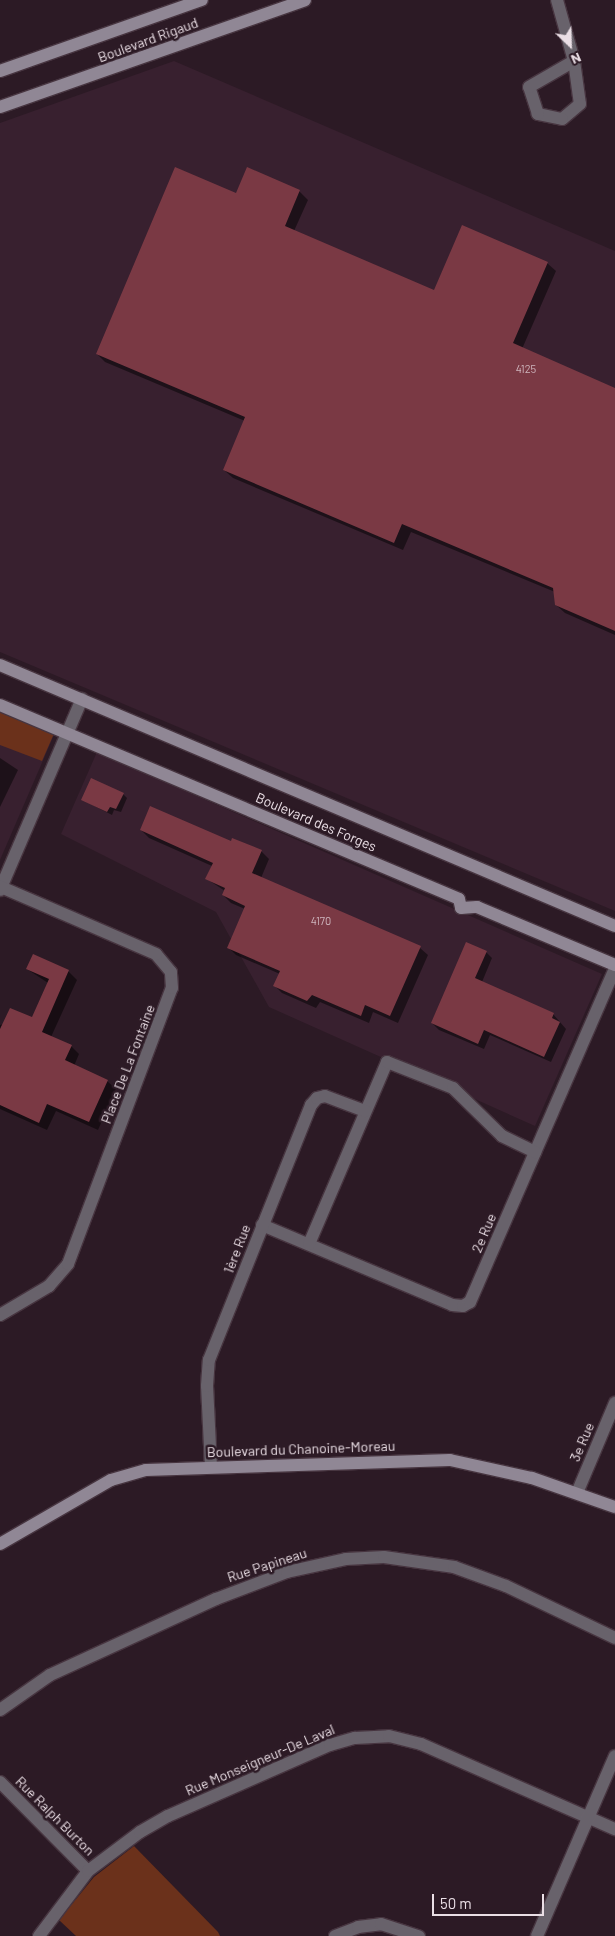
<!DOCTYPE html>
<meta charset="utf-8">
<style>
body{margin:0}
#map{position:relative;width:615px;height:1936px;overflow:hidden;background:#2c1a25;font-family:Barlow,sans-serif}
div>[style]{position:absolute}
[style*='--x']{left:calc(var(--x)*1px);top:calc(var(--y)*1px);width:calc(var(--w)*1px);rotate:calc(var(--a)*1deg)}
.built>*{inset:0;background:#38202f}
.green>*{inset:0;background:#6b311b}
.shadow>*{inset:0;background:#0007}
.building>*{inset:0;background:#7a3944}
.roads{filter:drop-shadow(1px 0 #473540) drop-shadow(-1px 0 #473540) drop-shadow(0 1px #473540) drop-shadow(0 -1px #473540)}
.street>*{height:12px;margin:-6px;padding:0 6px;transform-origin:6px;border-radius:6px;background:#68626b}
.secondary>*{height:12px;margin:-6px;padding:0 6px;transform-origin:6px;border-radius:6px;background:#908795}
span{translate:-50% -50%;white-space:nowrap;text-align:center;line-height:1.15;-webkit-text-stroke:5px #2c1a25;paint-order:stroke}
.number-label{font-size:11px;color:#ceb5bd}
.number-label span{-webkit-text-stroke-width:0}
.street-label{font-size:14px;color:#eadee5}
.north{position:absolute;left:545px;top:20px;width:50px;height:50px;-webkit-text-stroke:4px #2c1a25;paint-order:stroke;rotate:156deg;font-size:14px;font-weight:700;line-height:20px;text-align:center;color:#eadee5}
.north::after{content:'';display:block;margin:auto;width:18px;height:22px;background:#eadee5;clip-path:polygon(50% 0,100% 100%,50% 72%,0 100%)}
.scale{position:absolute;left:432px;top:1894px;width:112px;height:22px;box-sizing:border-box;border:2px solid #eadee5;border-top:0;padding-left:6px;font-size:15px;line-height:18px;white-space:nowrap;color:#eadee5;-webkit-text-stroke:4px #2c1a25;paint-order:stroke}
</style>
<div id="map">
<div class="built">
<div style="clip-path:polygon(174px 61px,615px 251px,615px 911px,0 652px,0 123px)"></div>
<div style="clip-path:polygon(0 704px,57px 728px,0 860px)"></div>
<div style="clip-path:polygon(97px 752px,602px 974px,535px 1126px,269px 1007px,216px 912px,61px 834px)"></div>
</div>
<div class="green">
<div style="clip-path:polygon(0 705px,56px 729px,42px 761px,0 745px)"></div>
<div style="clip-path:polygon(134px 1846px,218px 1932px,220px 1936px,76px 1936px,59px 1920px,94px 1877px)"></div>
</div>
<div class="shadow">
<div style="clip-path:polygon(299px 191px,308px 200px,294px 231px,434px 291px,547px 263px,556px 271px,522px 349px,615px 389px,615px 635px,565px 613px,556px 605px,555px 592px,411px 532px,403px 550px,233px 478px,224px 470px,245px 421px,105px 362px,97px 354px,236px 195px)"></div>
<div style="clip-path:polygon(0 758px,18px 770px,0 807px)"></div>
<div style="clip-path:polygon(123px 794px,127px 798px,121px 812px,114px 810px,112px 815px,83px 800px)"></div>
<div style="clip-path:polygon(141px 830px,231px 843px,261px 851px,269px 859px,261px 878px,420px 948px,428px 955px,398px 1023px,373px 1012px,369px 1023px,320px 1002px,316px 1008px,282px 993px,275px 986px,280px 974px,236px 955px,228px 947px,245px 909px,231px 903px,223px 895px,225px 891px,207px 879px,212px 866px,149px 838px)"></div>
<div style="clip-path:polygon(486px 952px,492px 958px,482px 982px,553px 1014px,566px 1029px,551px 1062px,490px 1035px,484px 1049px,439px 1030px,432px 1023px)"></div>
<div style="clip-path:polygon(33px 956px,69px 972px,77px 980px,51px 1037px,71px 1046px,79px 1054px,74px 1066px,107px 1081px,116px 1089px,98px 1130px,56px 1111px,47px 1130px,0 1109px,0 1025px,32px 1019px,48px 983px,27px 969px)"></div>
</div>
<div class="building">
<div style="clip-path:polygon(175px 167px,236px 193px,247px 167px,300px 190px,285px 226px,434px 290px,462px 225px,548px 262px,513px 343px,615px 388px,615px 631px,555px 605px,553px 588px,402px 524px,394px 543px,223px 470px,245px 417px,96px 354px)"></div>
<div style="clip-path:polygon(91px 778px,124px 793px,116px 809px,110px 807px,107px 812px,81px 800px)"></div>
<div style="clip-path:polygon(150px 806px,231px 841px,232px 838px,262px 850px,252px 873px,421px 946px,390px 1016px,365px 1005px,361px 1016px,312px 995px,307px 1001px,273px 986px,280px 971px,227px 948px,245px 906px,222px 895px,225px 888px,205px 879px,213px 863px,140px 830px)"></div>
<div style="clip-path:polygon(466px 942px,487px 951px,475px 978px,554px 1013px,552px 1018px,560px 1022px,544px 1057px,484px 1030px,478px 1044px,431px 1023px)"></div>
<div style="clip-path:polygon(33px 954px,69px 970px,42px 1032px,72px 1045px,65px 1060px,108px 1080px,89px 1122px,47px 1104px,39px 1123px,0 1105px,0 1029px,10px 1008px,32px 1017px,49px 979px,26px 969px)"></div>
</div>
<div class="roads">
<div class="street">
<div style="--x:557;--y:0;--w:63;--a:74.4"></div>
<div style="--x:574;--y:61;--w:43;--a:82.1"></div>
<div style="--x:580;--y:104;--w:23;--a:140"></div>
<div style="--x:562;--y:119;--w:25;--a:-168"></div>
<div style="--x:538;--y:114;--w:28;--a:-108"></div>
<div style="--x:529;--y:87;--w:52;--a:-30"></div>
<div style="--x:0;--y:890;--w:208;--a:-66.8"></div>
<div style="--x:262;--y:1225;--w:206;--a:22.8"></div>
<div style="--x:452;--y:1305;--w:11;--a:5"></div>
<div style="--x:463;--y:1306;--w:8;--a:-30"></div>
<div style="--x:470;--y:1302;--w:364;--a:-66.5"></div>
<div style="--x:309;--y:1244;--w:198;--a:-66.8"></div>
<div style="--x:387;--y:1062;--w:71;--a:21.5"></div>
<div style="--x:453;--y:1088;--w:69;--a:44.4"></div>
<div style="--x:502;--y:1136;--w:37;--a:26"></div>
<div style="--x:0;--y:1315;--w:57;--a:-30.6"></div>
<div style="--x:49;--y:1286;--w:29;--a:-49"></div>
<div style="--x:68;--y:1264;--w:295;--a:-69.4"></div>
<div style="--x:172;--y:988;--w:16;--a:-94"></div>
<div style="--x:171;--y:972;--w:23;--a:-130"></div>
<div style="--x:156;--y:954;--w:169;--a:-156.6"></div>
<div style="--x:211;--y:1467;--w:81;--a:-92.8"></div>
<div style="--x:207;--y:1386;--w:26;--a:-86"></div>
<div style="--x:209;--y:1360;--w:275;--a:-68.2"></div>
<div style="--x:311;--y:1105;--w:9;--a:-49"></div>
<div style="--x:317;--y:1098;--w:8;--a:-14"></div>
<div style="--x:325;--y:1096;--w:43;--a:20.6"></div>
<div style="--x:577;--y:1493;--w:98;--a:-67.1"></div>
<div style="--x:0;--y:1710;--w:61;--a:-35"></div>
<div style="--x:50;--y:1675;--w:183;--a:-24.6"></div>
<div style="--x:216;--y:1599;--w:76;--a:-20.8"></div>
<div style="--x:287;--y:1572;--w:60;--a:-12.4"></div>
<div style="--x:346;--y:1559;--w:38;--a:-3"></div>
<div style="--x:384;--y:1557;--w:71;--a:8.1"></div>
<div style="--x:454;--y:1567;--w:55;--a:20.1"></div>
<div style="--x:506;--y:1586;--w:121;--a:25.5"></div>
<div style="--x:0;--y:1782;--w:125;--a:45.3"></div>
<div style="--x:39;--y:1936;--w:81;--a:-53"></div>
<div style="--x:88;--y:1871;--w:65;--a:-36.9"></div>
<div style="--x:140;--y:1832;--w:32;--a:-30"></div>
<div style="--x:168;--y:1816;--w:177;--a:-23.7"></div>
<div style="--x:330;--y:1745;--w:26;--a:-16"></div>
<div style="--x:355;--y:1738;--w:34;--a:-3"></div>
<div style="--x:389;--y:1736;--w:33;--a:14"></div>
<div style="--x:421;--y:1744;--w:212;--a:23.7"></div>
<div style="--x:335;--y:1936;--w:25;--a:-21"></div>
<div style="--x:358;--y:1927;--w:23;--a:-7"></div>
<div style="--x:381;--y:1924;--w:40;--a:18"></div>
<div style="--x:537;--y:1936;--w:196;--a:-66.6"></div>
</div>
<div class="secondary">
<div style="--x:0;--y:71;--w:214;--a:-19.4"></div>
<div style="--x:0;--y:107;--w:323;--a:-19.3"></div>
<div style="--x:0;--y:665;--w:668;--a:23"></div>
<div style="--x:0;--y:705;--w:498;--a:22.9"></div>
<div style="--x:459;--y:899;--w:9;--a:77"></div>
<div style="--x:461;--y:908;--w:16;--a:-4"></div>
<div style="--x:477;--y:907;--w:150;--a:22.8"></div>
<div style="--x:0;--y:1544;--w:128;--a:-30"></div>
<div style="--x:111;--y:1480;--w:36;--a:-16"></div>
<div style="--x:146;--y:1470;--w:304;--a:-1.9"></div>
<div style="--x:450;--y:1460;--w:84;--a:12.4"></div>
<div style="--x:532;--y:1478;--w:88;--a:19.3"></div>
</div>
</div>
<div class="number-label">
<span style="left:526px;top:369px">4125</span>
<span style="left:321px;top:921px">4170</span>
</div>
<div class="street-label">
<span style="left:148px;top:40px;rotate:-20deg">Boulevard Rigaud</span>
<span style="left:316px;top:822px;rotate:23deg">Boulevard des Forges</span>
<span style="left:128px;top:1064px;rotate:-69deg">Place De La Fontaine</span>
<span style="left:484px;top:1233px;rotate:-67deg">2e Rue</span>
<span style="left:237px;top:1249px;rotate:-69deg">1ère Rue</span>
<span style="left:582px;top:1442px;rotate:-67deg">3e Rue</span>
<span style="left:301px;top:1449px;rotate:-2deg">Boulevard du Chanoine-Moreau</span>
<span style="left:267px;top:1565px;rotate:-18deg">Rue Papineau</span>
<span style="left:260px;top:1760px;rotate:-23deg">Rue Monseigneur-De Laval</span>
<span style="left:55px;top:1816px;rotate:45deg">Rue Ralph Burton</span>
</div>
<div class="north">N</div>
<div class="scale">50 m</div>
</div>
